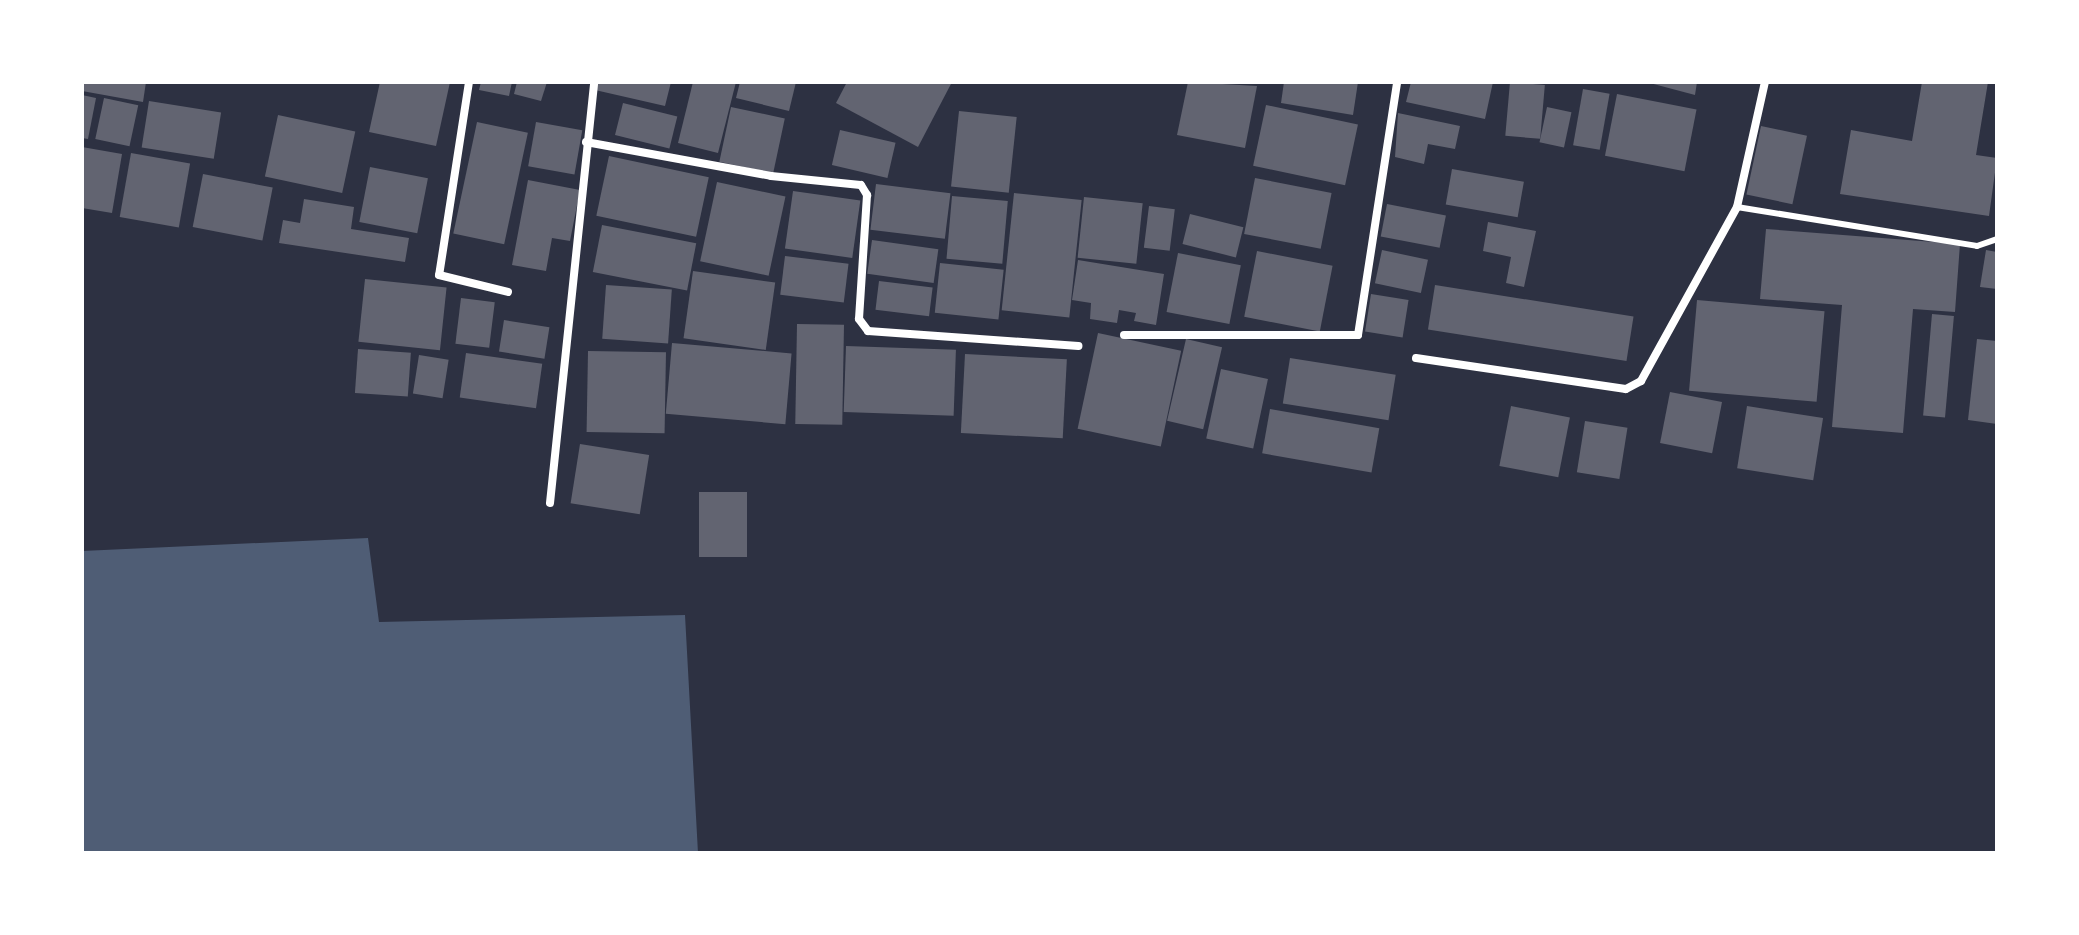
<!DOCTYPE html>
<style>
body{margin:0}
#map{position:relative;width:2079px;height:935px;overflow:hidden;background:#2d3142;font-family:"DM Sans",sans-serif}
div>[style]{position:absolute}
[style*='--x']{left:calc(var(--x)*1px);top:calc(var(--y)*1px);width:calc(var(--w)*1px);rotate:calc(var(--a)*1deg)}
.water>*{inset:0;background:#4f5d75}
.building>*{inset:0;background:#626471;transform-origin:0 0}
.service>*{height:6px;margin:-3px;padding:0 3px;transform-origin:3px;border-radius:3px;background:#fff}
.minor>*{height:8px;margin:-4px;padding:0 4px;transform-origin:4px;border-radius:4px;background:#fff}
span{translate:-50% -50%;white-space:nowrap;text-align:center;line-height:1.15;-webkit-text-stroke:7px #fff;paint-order:stroke}
.frame{position:absolute;inset:0;border:84px solid #fff;pointer-events:none}
</style>
<div id="map">
<div class="water">
<div style="clip-path:polygon(368px 538px,379px 622px,685px 615px,698px 853px,82px 853px,82px 551px)"></div>
</div>
<div class="building">
<div style="clip-path:polygon(82px 82px,146px 82px,143px 102px,82px 91px)"></div>
<div style="clip-path:polygon(380px 82px,450px 82px,436px 146px,369px 132px)"></div>
<div style="clip-path:polygon(481px 82px,512px 82px,509px 96px,479px 90px)"></div>
<div style="clip-path:polygon(517px 82px,547px 82px,541px 101px,514px 94px)"></div>
<div style="clip-path:polygon(596px 82px,671px 82px,665px 106px,595px 90px)"></div>
<div style="clip-path:polygon(693px 82px,736px 82px,718px 153px,678px 143px)"></div>
<div style="clip-path:polygon(740px 82px,796px 82px,789px 111px,736px 98px)"></div>
<div style="clip-path:polygon(847px 82px,952px 82px,918px 147px,836px 103px)"></div>
<div style="clip-path:polygon(1188px 82px,1257px 86px,1245px 148px,1177px 135px)"></div>
<div style="clip-path:polygon(1284px 82px,1358px 82px,1353px 115px,1281px 103px)"></div>
<div style="clip-path:polygon(1411px 82px,1493px 82px,1485px 119px,1406px 102px)"></div>
<div style="left:1510px;top:82px;width:35px;height:54px;rotate:5deg"></div>
<div style="clip-path:polygon(1646px 82px,1697px 82px,1695px 95px)"></div>
<div style="clip-path:polygon(1922px 82px,1988px 82px,1976px 155px,1997px 158px,1989px 216px,1840px 194px,1851px 130px,1912px 141px)"></div>
<div style="left:1583px;top:89px;width:27px;height:57px;rotate:10deg"></div>
<div style="left:1617px;top:94px;width:81px;height:63px;rotate:11deg"></div>
<div style="clip-path:polygon(82px 95px,96px 98px,88px 139px,82px 138px)"></div>
<div style="left:104px;top:98px;width:35px;height:42px;rotate:12deg"></div>
<div style="left:149px;top:101px;width:73px;height:47px;rotate:9deg"></div>
<div style="left:623px;top:103px;width:56px;height:33px;rotate:14deg"></div>
<div style="left:1266px;top:105px;width:94px;height:62px;rotate:12deg"></div>
<div style="left:731px;top:107px;width:55px;height:56px;rotate:12deg"></div>
<div style="left:1547px;top:107px;width:25px;height:36px;rotate:12deg"></div>
<div style="left:959px;top:111px;width:58px;height:76px;rotate:6deg"></div>
<div style="clip-path:polygon(1398px 113px,1460px 126px,1455px 149px,1428px 144px,1424px 164px,1395px 157px)"></div>
<div style="left:278px;top:115px;width:79px;height:63px;rotate:12deg"></div>
<div style="left:477px;top:122px;width:52px;height:114px;rotate:12deg"></div>
<div style="left:536px;top:122px;width:47px;height:45px;rotate:10deg"></div>
<div style="left:1761px;top:126px;width:47px;height:70px;rotate:12deg"></div>
<div style="left:840px;top:130px;width:57px;height:36px;rotate:13deg"></div>
<div style="clip-path:polygon(82px 147px,122px 154px,112px 213px,82px 208px)"></div>
<div style="left:131px;top:153px;width:60px;height:65px;rotate:10deg"></div>
<div style="left:609px;top:156px;width:102px;height:61px;rotate:12deg"></div>
<div style="left:370px;top:167px;width:59px;height:56px;rotate:11deg"></div>
<div style="left:1452px;top:169px;width:73px;height:36px;rotate:10deg"></div>
<div style="left:203px;top:174px;width:71px;height:54px;rotate:11deg"></div>
<div style="left:1255px;top:178px;width:78px;height:57px;rotate:11deg"></div>
<div style="clip-path:polygon(528px 180px,580px 190px,570px 241px,552px 238px,546px 271px,512px 265px)"></div>
<div style="left:717px;top:182px;width:70px;height:81px;rotate:12deg"></div>
<div style="left:876px;top:184px;width:75px;height:46px;rotate:7deg"></div>
<div style="left:793px;top:191px;width:68px;height:58px;rotate:8deg"></div>
<div style="left:1014px;top:193px;width:68px;height:118px;rotate:6deg"></div>
<div style="left:952px;top:196px;width:56px;height:63px;rotate:5deg"></div>
<div style="left:1084px;top:197px;width:59px;height:61px;rotate:6deg"></div>
<div style="clip-path:polygon(304px 199px,354px 207px,351px 229px,409px 238px,405px 262px,279px 243px,283px 220px,300px 223px)"></div>
<div style="left:1387px;top:204px;width:60px;height:33px;rotate:11deg"></div>
<div style="left:1149px;top:206px;width:26px;height:42px;rotate:7deg"></div>
<div style="left:1190px;top:214px;width:55px;height:31px;rotate:14deg"></div>
<div style="clip-path:polygon(1488px 222px,1536px 231px,1524px 287px,1506px 283px,1511px 257px,1483px 251px)"></div>
<div style="left:602px;top:225px;width:96px;height:48px;rotate:11deg"></div>
<div style="clip-path:polygon(1766px 229px,1960px 244px,1955px 312px,1913px 309px,1903px 433px,1832px 427px,1842px 305px,1760px 299px)"></div>
<div style="left:872px;top:240px;width:67px;height:34px;rotate:8deg"></div>
<div style="left:1382px;top:250px;width:47px;height:34px;rotate:12deg"></div>
<div style="clip-path:polygon(1986px 250px,1997px 252px,1997px 289px,1980px 287px)"></div>
<div style="left:1257px;top:251px;width:77px;height:67px;rotate:11deg"></div>
<div style="left:1178px;top:253px;width:64px;height:60px;rotate:11deg"></div>
<div style="left:785px;top:256px;width:64px;height:39px;rotate:7deg"></div>
<div style="clip-path:polygon(1078px 260px,1164px 274px,1156px 325px,1134px 321px,1136px 313px,1119px 310px,1117px 323px,1090px 319px,1091px 303px,1072px 300px)"></div>
<div style="left:940px;top:263px;width:64px;height:50px;rotate:6deg"></div>
<div style="left:693px;top:271px;width:83px;height:68px;rotate:8deg"></div>
<div style="left:365px;top:279px;width:82px;height:63px;rotate:6deg"></div>
<div style="left:879px;top:281px;width:54px;height:29px;rotate:7deg"></div>
<div style="left:606px;top:285px;width:66px;height:54px;rotate:4deg"></div>
<div style="left:1435px;top:285px;width:201px;height:45px;rotate:9deg"></div>
<div style="left:1371px;top:294px;width:38px;height:38px;rotate:9deg"></div>
<div style="left:461px;top:298px;width:34px;height:46px;rotate:7deg"></div>
<div style="left:1697px;top:300px;width:128px;height:91px;rotate:5deg"></div>
<div style="left:1932px;top:314px;width:22px;height:102px;rotate:5deg"></div>
<div style="left:504px;top:320px;width:46px;height:32px;rotate:9deg"></div>
<div style="left:797px;top:324px;width:47px;height:100px;rotate:1deg"></div>
<div style="left:1098px;top:333px;width:85px;height:98px;rotate:12deg"></div>
<div style="left:1186px;top:339px;width:37px;height:84px;rotate:13deg"></div>
<div style="clip-path:polygon(1977px 339px,1997px 341px,1997px 424px,1968px 420px)"></div>
<div style="left:672px;top:343px;width:120px;height:71px;rotate:5deg"></div>
<div style="left:846px;top:346px;width:110px;height:66px;rotate:2deg"></div>
<div style="left:358px;top:349px;width:53px;height:44px;rotate:4deg"></div>
<div style="left:588px;top:351px;width:78px;height:81px;rotate:1deg"></div>
<div style="left:466px;top:353px;width:77px;height:45px;rotate:8deg"></div>
<div style="left:965px;top:354px;width:102px;height:79px;rotate:3deg"></div>
<div style="left:419px;top:355px;width:30px;height:39px;rotate:9deg"></div>
<div style="left:1290px;top:358px;width:107px;height:46px;rotate:9deg"></div>
<div style="left:1221px;top:369px;width:48px;height:71px;rotate:12deg"></div>
<div style="left:1670px;top:392px;width:53px;height:52px;rotate:11deg"></div>
<div style="left:1511px;top:406px;width:60px;height:61px;rotate:11deg"></div>
<div style="left:1747px;top:406px;width:77px;height:63px;rotate:9deg"></div>
<div style="left:1270px;top:409px;width:111px;height:45px;rotate:10deg"></div>
<div style="left:1585px;top:421px;width:43px;height:52px;rotate:9deg"></div>
<div style="left:580px;top:444px;width:70px;height:60px;rotate:9deg"></div>
<div style="left:699px;top:492px;width:48px;height:65px"></div>
</div>
<div class="service">
<div style="--x:1737;--y:207;--w:243;--a:9.2"></div>
<div style="--x:1977;--y:246;--w:21;--a:-19"></div>
</div>
<div class="minor">
<div style="--x:469;--y:82;--w:195;--a:98.8"></div>
<div style="--x:439;--y:275;--w:71;--a:13.8"></div>
<div style="--x:586;--y:142;--w:188;--a:10.4"></div>
<div style="--x:771;--y:176;--w:90;--a:5.7"></div>
<div style="--x:861;--y:185;--w:12;--a:59"></div>
<div style="--x:867;--y:195;--w:124;--a:93.7"></div>
<div style="--x:859;--y:319;--w:15;--a:53"></div>
<div style="--x:868;--y:331;--w:211;--a:4.1"></div>
<div style="--x:1124;--y:335;--w:234;--a:0"></div>
<div style="--x:1358;--y:335;--w:256;--a:-81.2"></div>
<div style="--x:1416;--y:358;--w:212;--a:8.4"></div>
<div style="--x:1626;--y:389;--w:17;--a:-28"></div>
<div style="--x:1641;--y:381;--w:199;--a:-61.1"></div>
<div style="--x:1737;--y:207;--w:128;--a:-77.4"></div>
<div style="--x:550;--y:503;--w:423;--a:-84"></div>
</div>
<div class="frame"></div>
</div>
